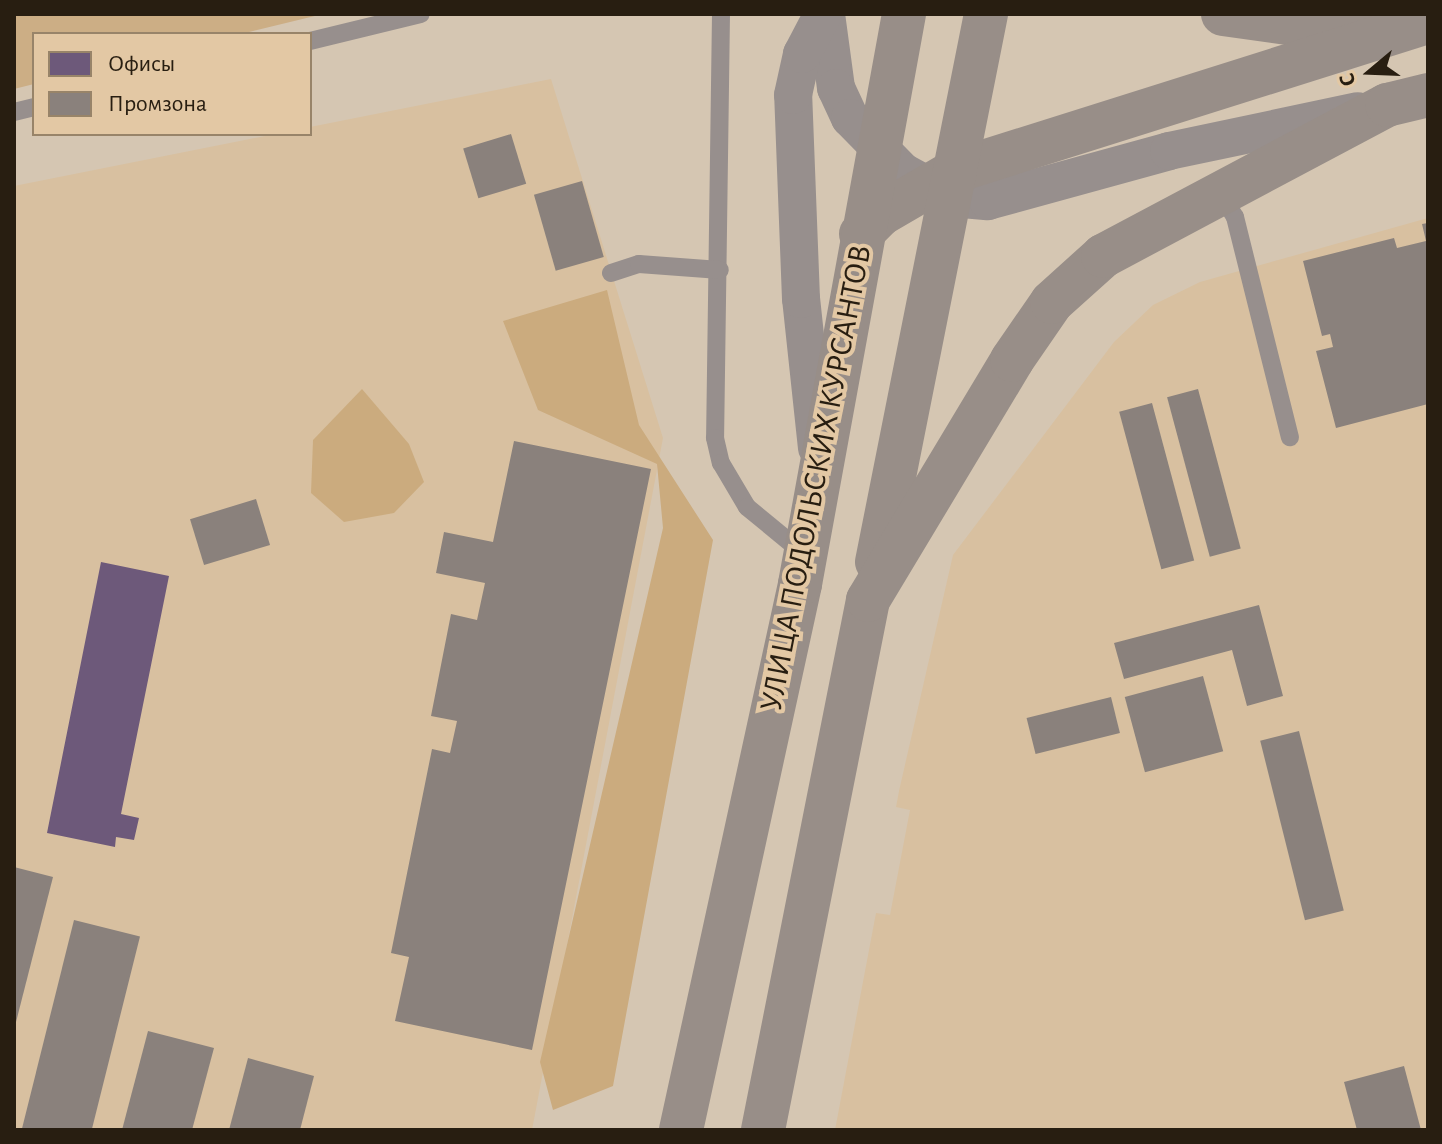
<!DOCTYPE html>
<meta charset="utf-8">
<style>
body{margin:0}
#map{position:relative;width:1442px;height:1144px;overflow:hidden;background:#d5c6b2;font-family:"Alegreya Sans",sans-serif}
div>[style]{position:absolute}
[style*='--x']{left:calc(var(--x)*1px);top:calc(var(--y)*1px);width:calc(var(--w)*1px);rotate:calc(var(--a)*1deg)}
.built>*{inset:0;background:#d8c0a0}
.green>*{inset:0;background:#ccae85}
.forest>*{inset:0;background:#cbab7e}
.offices>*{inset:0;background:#6d597a}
.industry>*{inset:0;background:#8a817c;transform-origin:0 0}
.lane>*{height:18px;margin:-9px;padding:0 9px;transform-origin:9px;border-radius:9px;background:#978f8d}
.street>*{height:38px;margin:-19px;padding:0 19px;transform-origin:19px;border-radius:19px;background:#978f8d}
.secondary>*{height:44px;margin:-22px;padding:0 22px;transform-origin:22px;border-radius:22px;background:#988e88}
span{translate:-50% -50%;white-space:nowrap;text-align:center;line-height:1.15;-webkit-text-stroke:8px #e3c8a4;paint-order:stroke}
.street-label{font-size:32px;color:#281e11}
.frame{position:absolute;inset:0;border:16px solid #281e11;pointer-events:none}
.legend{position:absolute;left:32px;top:32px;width:280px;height:104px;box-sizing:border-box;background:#e3c8a4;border:2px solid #988469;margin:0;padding:10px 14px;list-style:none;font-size:24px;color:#281e11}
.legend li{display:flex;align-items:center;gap:16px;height:40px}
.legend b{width:40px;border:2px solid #988469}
.north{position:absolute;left:1330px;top:32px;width:80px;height:80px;-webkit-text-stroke:6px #e3c8a4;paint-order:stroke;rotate:251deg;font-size:22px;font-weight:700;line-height:32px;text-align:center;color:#281e11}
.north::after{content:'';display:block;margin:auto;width:28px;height:36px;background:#281e11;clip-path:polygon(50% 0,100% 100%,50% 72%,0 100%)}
</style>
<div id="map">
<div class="built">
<div style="clip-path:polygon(551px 79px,663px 438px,532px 1130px,14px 1130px,14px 186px,275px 134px,310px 134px,310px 127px)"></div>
<div style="clip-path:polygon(1428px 218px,1428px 1130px,835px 1130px,876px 913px,890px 915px,910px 810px,896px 807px,899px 791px,953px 555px,1114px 342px,1153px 305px,1200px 282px)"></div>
</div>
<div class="green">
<div style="clip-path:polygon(14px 14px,323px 14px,241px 34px,34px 34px,34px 84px,14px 89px)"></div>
</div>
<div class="forest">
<div style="clip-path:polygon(607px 290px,639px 425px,713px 540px,613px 1086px,553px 1110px,540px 1062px,663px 528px,657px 464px,538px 410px,503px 321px)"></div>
<div style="clip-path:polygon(362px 389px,409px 444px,424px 482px,394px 513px,344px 522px,311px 493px,313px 440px)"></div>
</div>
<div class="offices">
<div style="clip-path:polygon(101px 562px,169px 576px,121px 814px,139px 818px,134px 840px,116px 837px,115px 847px,47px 833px)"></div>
</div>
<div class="industry">
<div style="left:511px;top:134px;width:52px;height:50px;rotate:73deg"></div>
<div style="left:582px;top:181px;width:79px;height:50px;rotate:74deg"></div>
<div style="clip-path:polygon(1428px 223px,1428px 404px,1336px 428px,1316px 351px,1333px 347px,1330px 334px,1322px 336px,1303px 261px,1394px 238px,1397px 248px,1426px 241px,1422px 224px)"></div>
<div style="left:1198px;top:389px;width:165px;height:32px;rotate:75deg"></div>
<div style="left:1152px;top:403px;width:163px;height:34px;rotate:75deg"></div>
<div style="clip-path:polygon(514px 441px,651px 469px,532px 1050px,395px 1021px,409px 957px,391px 953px,432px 749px,450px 753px,457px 721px,431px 716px,451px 614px,477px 620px,485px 583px,436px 573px,444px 532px,493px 542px)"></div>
<div style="left:256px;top:499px;width:48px;height:69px;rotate:73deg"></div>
<div style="clip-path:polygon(1259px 605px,1283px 696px,1247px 706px,1232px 650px,1124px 679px,1114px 643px)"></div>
<div style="left:1203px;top:676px;width:78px;height:81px;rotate:75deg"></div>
<div style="left:1111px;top:697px;width:37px;height:87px;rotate:76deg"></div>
<div style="left:1299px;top:731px;width:185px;height:40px;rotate:76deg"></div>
<div style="clip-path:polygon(14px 867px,53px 877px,15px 1026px,14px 1026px)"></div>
<div style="left:74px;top:920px;width:68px;height:217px;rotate:14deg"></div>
<div style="clip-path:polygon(148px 1031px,214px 1048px,192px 1130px,122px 1130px)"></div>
<div style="clip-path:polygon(248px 1058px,314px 1076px,300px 1130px,229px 1130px)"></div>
<div style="clip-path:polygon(1404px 1066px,1421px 1130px,1357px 1130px,1344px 1082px)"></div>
</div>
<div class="lane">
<div style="--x:721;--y:14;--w:424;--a:90.8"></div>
<div style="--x:715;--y:438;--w:26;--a:77"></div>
<div style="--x:721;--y:463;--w:51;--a:59.4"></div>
<div style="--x:747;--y:507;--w:72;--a:39.4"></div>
<div style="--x:310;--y:41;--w:114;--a:-13.7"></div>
<div style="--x:14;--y:112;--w:21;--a:-14"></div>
<div style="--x:1220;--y:193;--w:28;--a:58"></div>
<div style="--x:1235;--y:217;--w:227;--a:76"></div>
<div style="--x:611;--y:273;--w:29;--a:-18"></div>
<div style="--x:639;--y:264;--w:81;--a:4.2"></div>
</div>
<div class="street">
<div style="--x:826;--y:14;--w:75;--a:82.3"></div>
<div style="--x:836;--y:88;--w:33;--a:65"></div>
<div style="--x:850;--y:118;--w:76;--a:45.5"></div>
<div style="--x:903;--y:172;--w:55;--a:28.4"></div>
<div style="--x:951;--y:198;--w:37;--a:5"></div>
<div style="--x:988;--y:201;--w:188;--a:-15.4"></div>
<div style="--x:1169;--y:151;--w:193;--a:-11.9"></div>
<div style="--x:817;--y:448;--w:150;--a:-96.1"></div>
<div style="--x:801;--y:299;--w:204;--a:-92.2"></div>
<div style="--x:793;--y:95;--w:42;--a:-77.6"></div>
<div style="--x:802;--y:54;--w:45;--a:-62.3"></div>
</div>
<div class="secondary">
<div style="--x:1223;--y:14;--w:145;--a:7.9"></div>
<div style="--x:861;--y:234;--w:28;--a:-45"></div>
<div style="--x:881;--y:214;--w:86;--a:-30.2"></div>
<div style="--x:955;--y:171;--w:496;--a:-17.5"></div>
<div style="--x:877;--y:562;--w:559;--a:-78.75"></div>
<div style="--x:681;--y:1130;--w:559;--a:-77.7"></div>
<div style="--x:800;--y:584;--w:579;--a:-79.66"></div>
<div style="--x:763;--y:1130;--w:540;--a:-78.79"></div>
<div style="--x:868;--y:600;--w:280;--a:-59"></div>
<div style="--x:1012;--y:360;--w:70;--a:-55.4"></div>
<div style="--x:1052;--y:302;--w:69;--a:-42"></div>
<div style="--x:1103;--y:256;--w:322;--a:-28"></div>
<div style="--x:1387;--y:105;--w:42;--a:-13.7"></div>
</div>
<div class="street-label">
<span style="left:816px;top:478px;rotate:-79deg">УЛИЦА ПОДОЛЬСКИХ КУРСАНТОВ</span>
</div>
<div class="frame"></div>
<ul class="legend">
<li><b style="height:22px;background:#6d597a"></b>Офисы</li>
<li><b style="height:22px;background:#8a817c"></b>Промзона</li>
</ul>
<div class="north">С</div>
</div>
